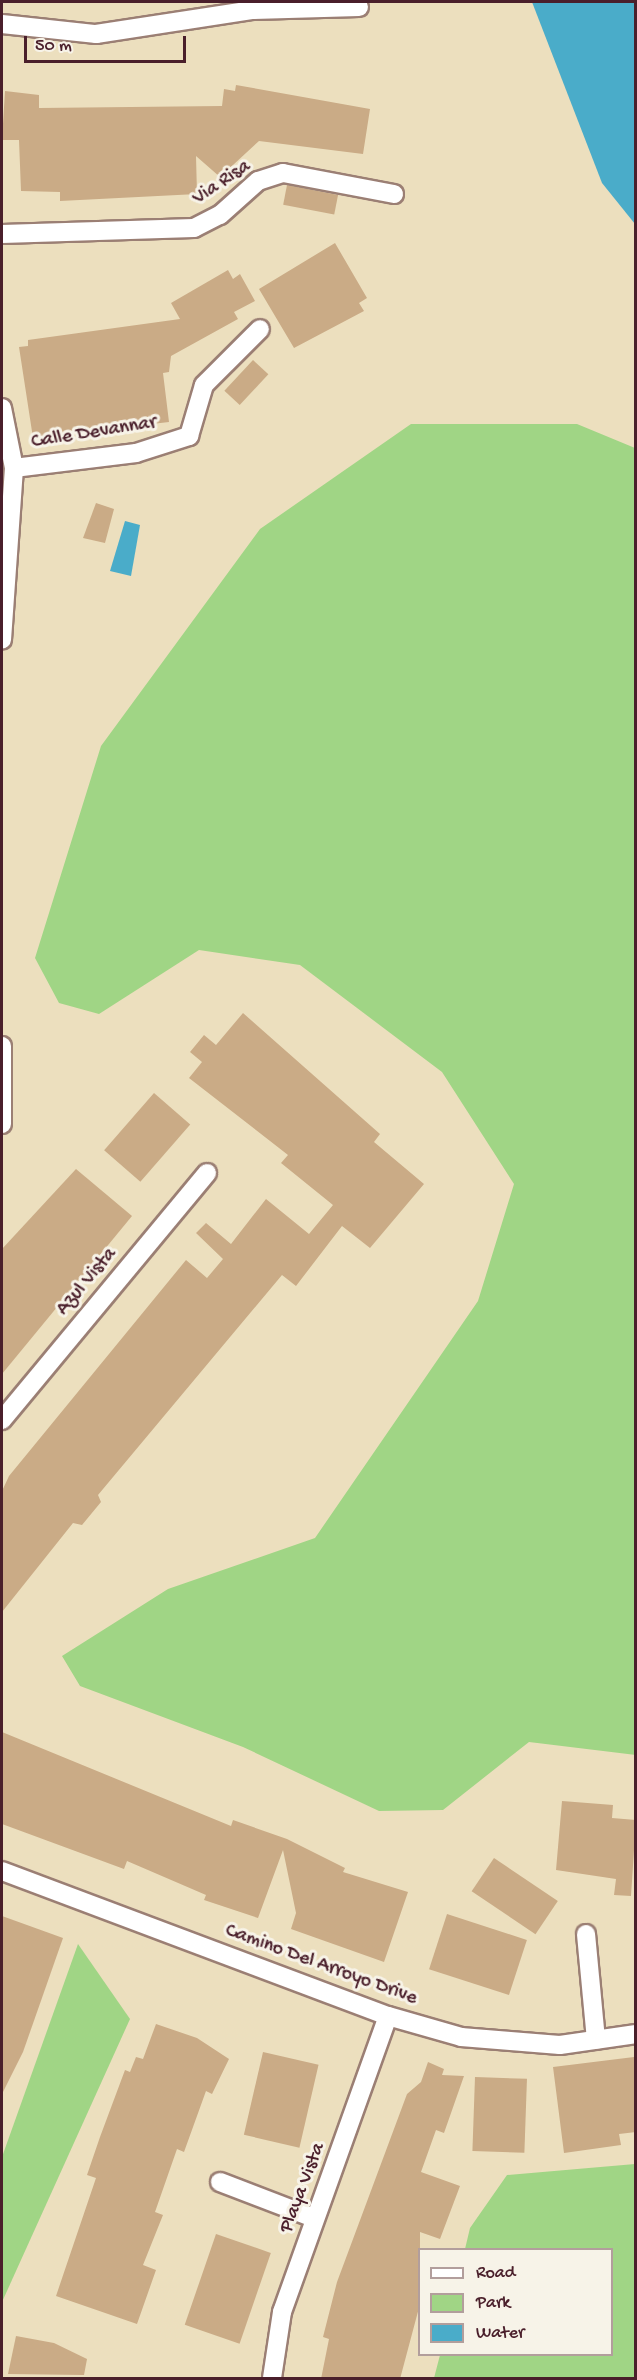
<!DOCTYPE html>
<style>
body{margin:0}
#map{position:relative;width:637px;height:2380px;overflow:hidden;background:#ecdfbe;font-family:"Gochi Hand",sans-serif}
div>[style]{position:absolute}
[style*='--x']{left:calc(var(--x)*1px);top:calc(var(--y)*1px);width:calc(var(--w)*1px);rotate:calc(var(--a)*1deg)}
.green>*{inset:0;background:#a0d585}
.water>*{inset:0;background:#4aacc9}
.building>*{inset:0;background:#caab86;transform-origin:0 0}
.roads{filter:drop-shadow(2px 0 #9b7f74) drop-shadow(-2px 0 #9b7f74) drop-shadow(0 2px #9b7f74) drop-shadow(0 -2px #9b7f74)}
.street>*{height:18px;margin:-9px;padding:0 9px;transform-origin:9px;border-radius:9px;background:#fff}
span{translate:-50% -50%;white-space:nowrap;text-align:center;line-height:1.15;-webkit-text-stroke:6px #f7f3e8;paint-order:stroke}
.street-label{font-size:20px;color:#4a1f2b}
.frame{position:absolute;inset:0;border:3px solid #4a1f2b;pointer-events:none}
.legend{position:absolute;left:418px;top:2248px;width:195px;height:108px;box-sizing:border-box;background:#f7f3e8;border:2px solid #b29e9c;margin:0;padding:8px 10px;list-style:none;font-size:18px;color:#4a1f2b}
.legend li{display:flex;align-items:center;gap:12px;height:30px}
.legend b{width:30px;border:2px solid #b29e9c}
.scale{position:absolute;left:24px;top:36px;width:162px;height:27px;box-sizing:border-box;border:3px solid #4a1f2b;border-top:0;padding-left:8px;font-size:18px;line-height:21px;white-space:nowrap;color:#4a1f2b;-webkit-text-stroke:4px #f7f3e8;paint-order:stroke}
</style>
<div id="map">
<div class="green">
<div style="clip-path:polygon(411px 424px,577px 424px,635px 448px,636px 1755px,529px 1742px,443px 1810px,379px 1811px,243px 1747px,80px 1686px,62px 1656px,168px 1589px,315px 1538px,478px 1301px,514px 1184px,442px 1072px,300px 965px,199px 950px,99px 1014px,59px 1003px,35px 958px,101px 746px,260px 529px)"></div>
<div style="clip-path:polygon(78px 1944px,130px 2019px,2px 2302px,2px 2157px)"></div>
<div style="clip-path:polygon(635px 2164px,635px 2378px,434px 2378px,440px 2355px,612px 2354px,612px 2250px,465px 2249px,470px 2228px,507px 2175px)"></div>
</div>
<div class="water">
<div style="clip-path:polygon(532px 2px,635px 2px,635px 224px,602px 183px)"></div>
<div style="clip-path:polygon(125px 521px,140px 525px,131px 576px,110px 571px)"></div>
</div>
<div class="building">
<div style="clip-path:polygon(236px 85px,370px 109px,363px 154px,259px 141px,220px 177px,196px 156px,197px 194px,60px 201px,60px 192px,21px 191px,19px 140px,2px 140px,5px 91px,39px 95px,39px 108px,222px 106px,224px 89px,235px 91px)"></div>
<div style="left:287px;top:185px;width:52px;height:20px;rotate:11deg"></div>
<div style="clip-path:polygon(335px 243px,367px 298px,359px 303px,364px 311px,294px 348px,259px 289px)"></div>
<div style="clip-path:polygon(228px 270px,233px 279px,240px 274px,255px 301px,234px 312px,238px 319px,171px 356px,169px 372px,163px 373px,169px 422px,33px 438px,19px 347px,28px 346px,28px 340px,180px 319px,171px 303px)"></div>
<div style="left:253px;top:360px;width:21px;height:42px;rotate:43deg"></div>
<div style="clip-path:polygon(96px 503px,114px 509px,105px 543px,83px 538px)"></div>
<div style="clip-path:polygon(243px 1013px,380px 1134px,374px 1142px,424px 1184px,370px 1248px,342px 1226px,296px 1286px,282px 1275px,98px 1495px,101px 1502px,82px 1525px,73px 1523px,2px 1612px,2px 1491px,9px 1476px,186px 1260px,207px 1278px,223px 1259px,196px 1233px,206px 1223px,231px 1244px,266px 1199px,309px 1234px,333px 1205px,281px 1163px,288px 1155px,189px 1078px,202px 1062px,190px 1052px,204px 1035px,216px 1045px)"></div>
<div style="left:154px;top:1093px;width:48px;height:76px;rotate:41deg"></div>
<div style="clip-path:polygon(76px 1169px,132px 1216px,2px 1374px,2px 1249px)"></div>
<div style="clip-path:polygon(2px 1732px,231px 1826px,233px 1820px,287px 1839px,345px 1868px,343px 1872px,408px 1892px,384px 1962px,291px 1929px,296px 1913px,283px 1850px,258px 1918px,204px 1900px,206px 1895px,127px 1861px,124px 1869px,2px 1824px)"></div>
<div style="clip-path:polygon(562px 1801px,613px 1805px,612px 1818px,636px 1820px,631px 1896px,614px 1895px,616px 1879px,556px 1870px)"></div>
<div style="left:494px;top:1858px;width:77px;height:40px;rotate:34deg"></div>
<div style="left:447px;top:1914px;width:84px;height:58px;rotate:18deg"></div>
<div style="clip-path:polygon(2px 1916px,63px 1938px,23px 2052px,2px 2094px)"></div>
<div style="clip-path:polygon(156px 2024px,197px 2038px,229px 2059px,212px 2094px,206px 2091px,184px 2152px,177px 2149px,155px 2212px,163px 2215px,143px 2265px,156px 2270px,137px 2324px,56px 2296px,96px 2178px,87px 2175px,100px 2137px,125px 2070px,130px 2072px,136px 2057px,143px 2059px)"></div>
<div style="left:263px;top:2052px;width:57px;height:85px;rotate:13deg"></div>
<div style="clip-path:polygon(634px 2057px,636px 2132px,619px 2134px,621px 2145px,564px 2153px,553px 2067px)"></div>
<div style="clip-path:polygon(428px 2062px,444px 2069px,442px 2075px,464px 2076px,444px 2133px,436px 2130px,421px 2172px,460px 2186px,440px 2239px,420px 2232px,420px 2304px,400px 2379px,321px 2379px,329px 2339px,323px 2337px,337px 2282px,407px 2094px,421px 2082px)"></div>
<div style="left:475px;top:2077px;width:52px;height:74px;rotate:2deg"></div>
<div style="left:216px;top:2234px;width:58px;height:96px;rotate:19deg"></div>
<div style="clip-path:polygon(16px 2336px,54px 2343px,87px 2359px,84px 2375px,8px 2374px)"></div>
</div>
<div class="roads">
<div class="street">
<div style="--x:2;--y:24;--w:95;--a:6.1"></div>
<div style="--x:96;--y:34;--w:159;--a:-8.7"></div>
<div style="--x:253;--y:10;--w:106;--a:-1.6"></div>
<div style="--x:2;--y:234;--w:192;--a:-1.8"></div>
<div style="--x:194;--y:228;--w:29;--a:-27"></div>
<div style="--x:220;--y:215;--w:51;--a:-41.8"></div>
<div style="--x:258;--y:181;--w:26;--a:-18"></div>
<div style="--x:283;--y:173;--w:113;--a:10.7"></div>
<div style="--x:2;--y:408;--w:61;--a:78.7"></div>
<div style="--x:14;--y:468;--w:172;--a:94"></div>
<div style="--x:14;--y:468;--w:123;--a:-7"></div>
<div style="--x:136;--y:453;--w:56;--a:-17.8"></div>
<div style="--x:189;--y:436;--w:53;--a:-73.6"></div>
<div style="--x:204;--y:385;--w:79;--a:-45"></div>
<div style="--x:2;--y:1046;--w:78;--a:90"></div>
<div style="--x:2;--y:1420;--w:321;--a:-50.3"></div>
<div style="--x:2;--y:1871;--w:412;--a:20.6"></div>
<div style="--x:388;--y:2016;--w:76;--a:16"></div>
<div style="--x:461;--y:2037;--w:99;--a:4.6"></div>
<div style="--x:560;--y:2045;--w:77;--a:-8.2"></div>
<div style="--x:586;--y:1934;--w:106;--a:84.6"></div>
<div style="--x:220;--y:2182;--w:101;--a:21"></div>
<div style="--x:272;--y:2378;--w:67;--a:-81.4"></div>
<div style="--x:282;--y:2312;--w:314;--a:-70.3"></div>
</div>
</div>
<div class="street-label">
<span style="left:222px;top:183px;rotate:-34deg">Via Risa</span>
<span style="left:94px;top:433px;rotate:-9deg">Calle Devannar</span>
<span style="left:87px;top:1282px;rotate:-50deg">Azul Vista</span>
<span style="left:321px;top:1965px;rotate:20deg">Camino Del Arroyo Drive</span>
<span style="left:303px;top:2188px;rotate:-69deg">Playa Vista</span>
</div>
<div class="frame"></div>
<ul class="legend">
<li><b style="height:8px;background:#fff"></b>Road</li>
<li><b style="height:16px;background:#a0d585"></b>Park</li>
<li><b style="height:16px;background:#4aacc9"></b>Water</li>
</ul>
<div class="scale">50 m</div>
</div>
